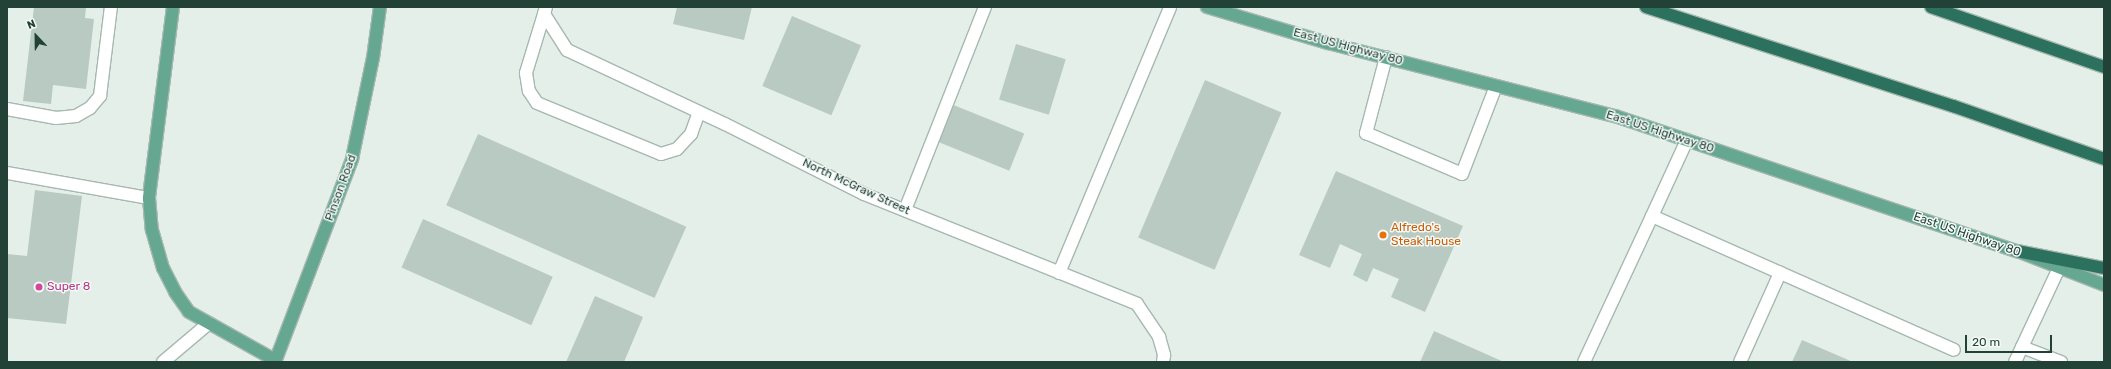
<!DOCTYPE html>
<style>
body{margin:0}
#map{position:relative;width:2111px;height:369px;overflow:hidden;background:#e4efe9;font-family:Rubik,sans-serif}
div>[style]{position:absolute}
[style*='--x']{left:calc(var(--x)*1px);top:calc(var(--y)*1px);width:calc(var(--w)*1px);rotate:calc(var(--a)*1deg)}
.building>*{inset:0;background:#b9cac2;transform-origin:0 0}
.roads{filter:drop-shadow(1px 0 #a6b8b0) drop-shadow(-1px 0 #a6b8b0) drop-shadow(0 1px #a6b8b0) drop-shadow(0 -1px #a6b8b0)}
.minor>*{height:12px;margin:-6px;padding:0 6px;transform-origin:6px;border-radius:6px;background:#fff}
.major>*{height:12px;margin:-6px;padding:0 6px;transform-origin:6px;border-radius:6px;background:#66a792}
.highway>*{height:12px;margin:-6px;padding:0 6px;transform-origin:6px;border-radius:6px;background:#2c705e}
.dots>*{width:11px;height:11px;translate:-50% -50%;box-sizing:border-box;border:2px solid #f5faf8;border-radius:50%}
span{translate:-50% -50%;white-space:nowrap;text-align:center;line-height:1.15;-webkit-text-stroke:3px #f5faf8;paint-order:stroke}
.street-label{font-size:12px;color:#224237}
.food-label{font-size:12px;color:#c56008}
.left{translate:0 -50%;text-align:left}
.hotel-label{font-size:12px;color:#b23c85}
.frame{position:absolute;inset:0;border:8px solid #224237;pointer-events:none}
.north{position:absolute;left:16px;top:16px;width:40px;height:40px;-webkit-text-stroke:3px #f5faf8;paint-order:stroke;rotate:338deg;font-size:11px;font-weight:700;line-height:16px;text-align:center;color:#224237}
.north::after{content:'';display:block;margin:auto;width:14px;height:18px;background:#224237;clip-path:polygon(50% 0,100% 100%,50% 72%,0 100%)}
.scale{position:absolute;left:1965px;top:335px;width:87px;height:18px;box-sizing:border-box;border:2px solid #224237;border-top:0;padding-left:5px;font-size:12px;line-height:14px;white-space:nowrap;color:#224237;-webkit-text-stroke:3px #f5faf8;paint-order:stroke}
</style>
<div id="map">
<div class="building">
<div style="clip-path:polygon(34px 7px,86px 7px,85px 18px,94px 19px,86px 89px,53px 85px,51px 104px,23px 101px)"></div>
<div style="clip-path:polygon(677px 7px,752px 7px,744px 40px,673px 24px)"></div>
<div style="left:792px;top:16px;width:75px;height:76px;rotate:23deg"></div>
<div style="left:1016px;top:44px;width:52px;height:58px;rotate:17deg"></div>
<div style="left:1205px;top:80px;width:83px;height:171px;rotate:23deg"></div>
<div style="left:951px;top:104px;width:79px;height:40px;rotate:22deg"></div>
<div style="left:478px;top:134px;width:228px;height:78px;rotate:24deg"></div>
<div style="clip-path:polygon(1336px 171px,1463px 226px,1425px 312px,1391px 297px,1399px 279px,1373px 268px,1367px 282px,1353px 275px,1362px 254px,1340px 244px,1330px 268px,1299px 255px)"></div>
<div style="clip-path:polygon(35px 190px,82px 196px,66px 324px,7px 318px,7px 254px,27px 256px)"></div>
<div style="left:423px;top:219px;width:142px;height:53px;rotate:24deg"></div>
<div style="clip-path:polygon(595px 296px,643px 317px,624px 362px,566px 362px)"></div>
<div style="clip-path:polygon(1434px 331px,1504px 362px,1420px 362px)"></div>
<div style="clip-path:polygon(1802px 340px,1853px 362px,1792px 362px)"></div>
</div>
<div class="roads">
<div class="minor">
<div style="--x:546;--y:7;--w:7;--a:106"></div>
<div style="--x:544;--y:14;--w:43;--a:57.4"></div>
<div style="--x:567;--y:50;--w:174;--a:25.1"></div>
<div style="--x:725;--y:124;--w:156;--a:26.7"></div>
<div style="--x:864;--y:194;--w:294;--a:21.9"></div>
<div style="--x:1137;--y:304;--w:40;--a:56"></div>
<div style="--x:1159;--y:337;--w:19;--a:74"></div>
<div style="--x:1164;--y:355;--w:7;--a:98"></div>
<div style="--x:544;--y:14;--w:62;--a:107"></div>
<div style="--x:526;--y:73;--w:18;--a:81"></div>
<div style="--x:529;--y:91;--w:14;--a:56"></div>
<div style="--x:537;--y:103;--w:134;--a:22.4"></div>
<div style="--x:661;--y:154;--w:17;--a:-17"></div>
<div style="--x:677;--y:149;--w:21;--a:-47"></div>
<div style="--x:691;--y:134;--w:23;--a:-70"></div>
<div style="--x:1386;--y:57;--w:79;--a:104.7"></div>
<div style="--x:1366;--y:133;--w:104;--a:23.1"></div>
<div style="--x:1462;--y:174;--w:94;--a:-68.9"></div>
<div style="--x:7;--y:109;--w:50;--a:10.4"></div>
<div style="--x:56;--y:118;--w:20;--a:-6"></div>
<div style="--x:76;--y:116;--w:16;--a:-30"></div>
<div style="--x:90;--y:108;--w:16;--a:-50"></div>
<div style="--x:100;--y:96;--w:90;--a:-83"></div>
<div style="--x:1687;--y:140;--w:84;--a:114.7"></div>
<div style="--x:1652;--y:216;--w:330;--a:23.9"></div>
<div style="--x:7;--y:173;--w:144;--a:10"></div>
<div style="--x:905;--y:210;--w:218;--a:-68.5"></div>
<div style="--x:1059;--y:273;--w:288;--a:-67.3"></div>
<div style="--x:2022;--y:347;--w:42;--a:21"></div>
<div style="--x:163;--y:362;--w:60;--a:-40.3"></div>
<div style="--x:1584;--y:362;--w:161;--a:-65"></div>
<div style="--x:1740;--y:362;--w:98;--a:-65.8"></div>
<div style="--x:2015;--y:362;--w:104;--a:-64.9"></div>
</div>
<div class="major">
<div style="--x:173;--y:7;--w:193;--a:97.2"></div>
<div style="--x:149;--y:198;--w:32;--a:85"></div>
<div style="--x:152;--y:230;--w:40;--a:74"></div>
<div style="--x:163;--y:268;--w:27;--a:63"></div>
<div style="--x:175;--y:292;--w:24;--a:55"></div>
<div style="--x:189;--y:312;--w:98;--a:29.2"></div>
<div style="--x:1207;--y:7;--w:126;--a:16.6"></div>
<div style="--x:1328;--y:43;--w:296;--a:14.3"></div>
<div style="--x:1615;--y:116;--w:424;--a:18.6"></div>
<div style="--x:2017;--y:251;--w:93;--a:21.3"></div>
<div style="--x:275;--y:362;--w:217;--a:-69.2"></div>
<div style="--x:352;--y:159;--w:103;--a:-78.3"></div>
<div style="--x:373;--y:58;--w:51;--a:-82.2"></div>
</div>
<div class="highway">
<div style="--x:1646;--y:7;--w:323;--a:17.9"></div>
<div style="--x:1953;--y:106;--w:160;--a:19.3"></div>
<div style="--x:1931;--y:7;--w:183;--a:19.1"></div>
<div style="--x:2017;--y:251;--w:89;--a:11.1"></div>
</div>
</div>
<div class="dots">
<div style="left:1383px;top:235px;background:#e8710a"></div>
<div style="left:39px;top:287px;background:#d1479c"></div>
</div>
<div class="street-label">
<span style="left:1348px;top:47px;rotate:15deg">East US Highway 80</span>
<span style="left:1660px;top:132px;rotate:18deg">East US Highway 80</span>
<span style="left:856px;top:187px;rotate:25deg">North McGraw Street</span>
<span style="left:341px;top:188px;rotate:-70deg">Pinson Road</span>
<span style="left:1967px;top:235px;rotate:19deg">East US Highway 80</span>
</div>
<div class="food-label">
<span class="left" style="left:1391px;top:235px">Alfredo's<br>Steak House</span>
</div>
<div class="hotel-label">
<span class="left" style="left:47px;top:287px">Super 8</span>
</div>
<div class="frame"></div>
<div class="north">N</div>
<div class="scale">20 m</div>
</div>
